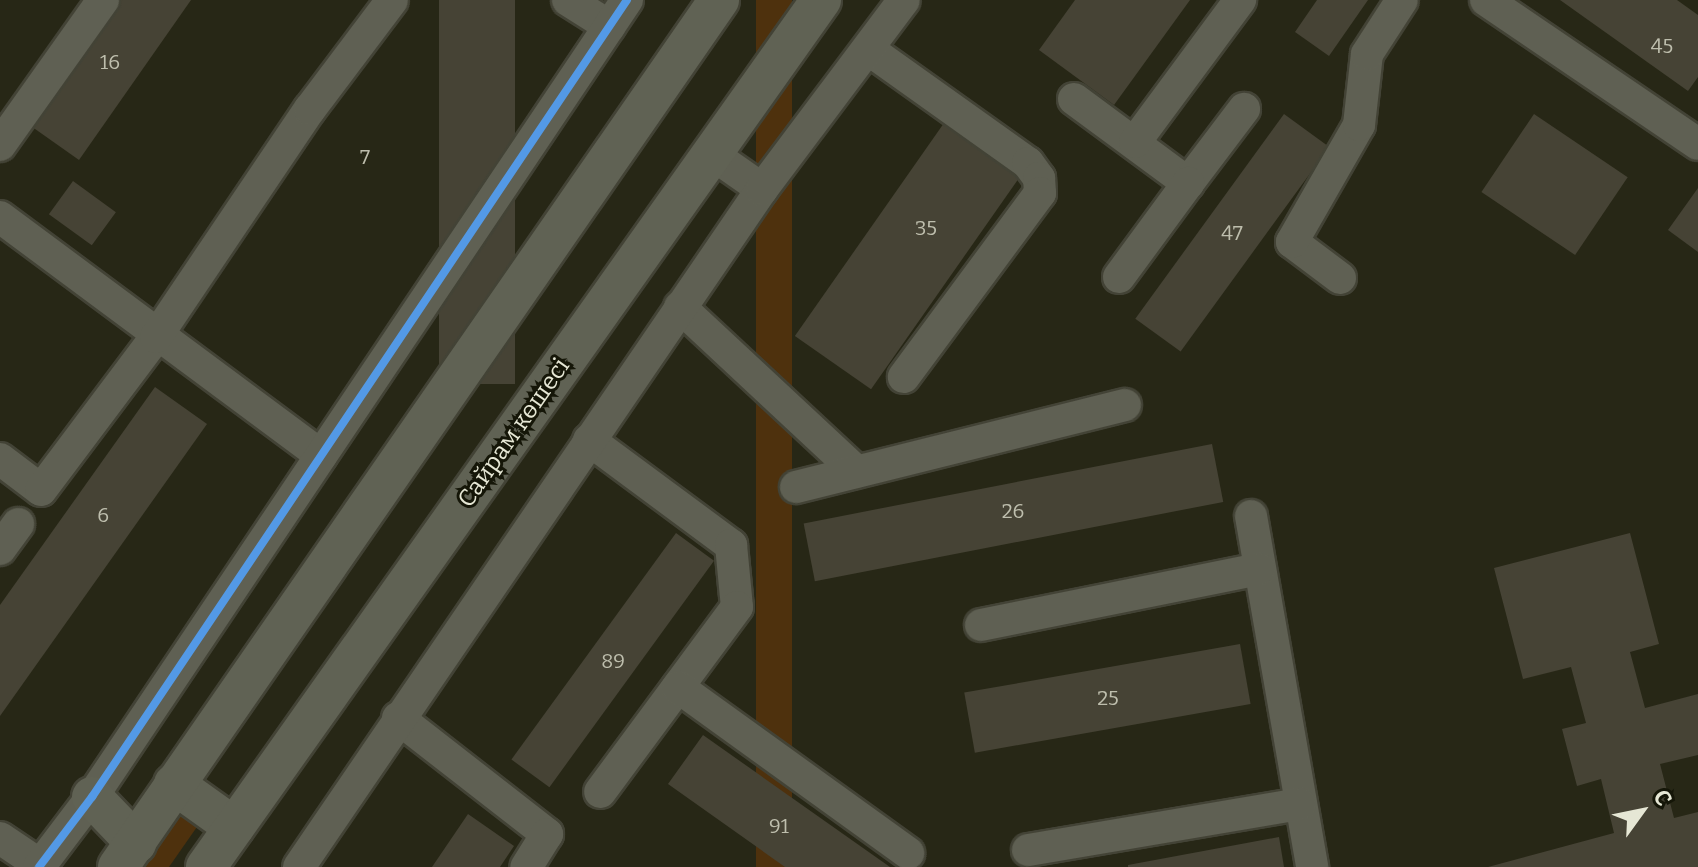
<!DOCTYPE html>
<meta charset="utf-8">
<style>
body{margin:0}
#map{position:relative;width:1698px;height:867px;overflow:hidden;background:#272716;font-family:Bitter,serif}
div>[style]{position:absolute}
[style*='--x']{left:calc(var(--x)*1px);top:calc(var(--y)*1px);width:calc(var(--w)*1px);rotate:calc(var(--a)*1deg)}
.green>*{inset:0;background:#4e310d;transform-origin:0 0}
.building>*{inset:0;background:#464335;transform-origin:0 0}
.roads{filter:drop-shadow(2px 0 #434336) drop-shadow(-2px 0 #434336) drop-shadow(0 2px #434336) drop-shadow(0 -2px #434336)}
.minor>*{height:32px;margin:-16px;padding:0 16px;transform-origin:16px;border-radius:16px;background:#5f6053}
.major>*{height:40px;margin:-20px;padding:0 20px;transform-origin:20px;border-radius:20px;background:#606254}
.cycleway>*{height:8px;margin:-4px;padding:0 4px;transform-origin:4px;border-radius:4px;background:#5399e6}
span{translate:-50% -50%;white-space:nowrap;text-align:center;line-height:1.15;-webkit-text-stroke:6px #151608;paint-order:stroke}
.number-label{font-size:20px;color:#bebead}
.number-label span{-webkit-text-stroke-width:0}
.street-label{font-size:24px;color:#e6e7d5}
.north{position:absolute;left:1602px;top:771px;width:80px;height:80px;-webkit-text-stroke:6px #151608;paint-order:stroke;rotate:57deg;font-size:22px;font-weight:700;line-height:32px;text-align:center;color:#e6e7d5}
.north::after{content:'';display:block;margin:auto;width:28px;height:36px;background:#e6e7d5;clip-path:polygon(50% 0,100% 100%,50% 72%,0 100%)}
</style>
<div id="map">
<div class="green">
<div style="left:756px;top:0;width:36px;height:966px"></div>
<div style="clip-path:polygon(176px 809px,199px 824px,169px 867px,135px 867px)"></div>
</div>
<div class="building">
<div style="clip-path:polygon(115px 0,191px 0,79px 160px,28px 124px)"></div>
<div style="left:439px;top:0;width:76px;height:384px"></div>
<div style="clip-path:polygon(1075px 0,1190px 0,1114px 105px,1039px 50px)"></div>
<div style="clip-path:polygon(1317px 0,1368px 0,1329px 56px,1295px 32px)"></div>
<div style="clip-path:polygon(1560px 0,1677px 0,1698px 15px,1698px 77px,1688px 91px)"></div>
<div style="left:1284px;top:114px;width:56px;height:253px;rotate:36deg"></div>
<div style="left:1534px;top:114px;width:113px;height:94px;rotate:34deg"></div>
<div style="left:944px;top:123px;width:93px;height:260px;rotate:35deg"></div>
<div style="left:73px;top:181px;width:53px;height:41px;rotate:36deg"></div>
<div style="clip-path:polygon(1698px 188px,1698px 252px,1668px 230px)"></div>
<div style="clip-path:polygon(155px 387px,207px 424px,0 716px,0 605px)"></div>
<div style="left:1212px;top:444px;width:59px;height:416px;rotate:79deg"></div>
<div style="left:676px;top:533px;width:47px;height:280px;rotate:36deg"></div>
<div style="clip-path:polygon(1630px 533px,1659px 644px,1630px 652px,1645px 708px,1698px 694px,1698px 755px,1660px 764px,1674px 818px,1698px 812px,1698px 867px,1488px 867px,1614px 833px,1601px 779px,1577px 786px,1562px 729px,1586px 723px,1571px 667px,1523px 679px,1494px 568px)"></div>
<div style="left:1240px;top:644px;width:61px;height:280px;rotate:80deg"></div>
<div style="clip-path:polygon(703px 735px,890px 867px,785px 867px,668px 784px)"></div>
<div style="clip-path:polygon(468px 814px,514px 846px,500px 867px,432px 867px)"></div>
<div style="clip-path:polygon(1279px 837px,1284px 867px,1128px 867px,1128px 865px)"></div>
</div>
<div class="roads">
<div class="minor">
<div style="--x:568;--y:0;--w:49;--a:32.4"></div>
<div style="--x:1486;--y:0;--w:256;--a:34.2"></div>
<div style="--x:868;--y:49;--w:196;--a:35.5"></div>
<div style="--x:1028;--y:163;--w:19;--a:54"></div>
<div style="--x:1039;--y:178;--w:15;--a:86"></div>
<div style="--x:1040;--y:193;--w:229;--a:126.5"></div>
<div style="--x:1074;--y:99;--w:142;--a:36.4"></div>
<div style="--x:1188;--y:183;--w:93;--a:-52.9"></div>
<div style="--x:1135;--y:142;--w:177;--a:-53.5"></div>
<div style="--x:0;--y:145;--w:178;--a:-54.6"></div>
<div style="--x:712;--y:154;--w:61;--a:35"></div>
<div style="--x:0;--y:217;--w:400;--a:36.6"></div>
<div style="--x:1119;--y:277;--w:117;--a:-53.7"></div>
<div style="--x:1340;--y:278;--w:60;--a:-143.1"></div>
<div style="--x:1292;--y:242;--w:135;--a:-60.2"></div>
<div style="--x:1359;--y:125;--w:71;--a:-83.6"></div>
<div style="--x:1367;--y:54;--w:64;--a:-57.1"></div>
<div style="--x:680;--y:307;--w:241;--a:43"></div>
<div style="--x:589;--y:440;--w:177;--a:36.5"></div>
<div style="--x:731;--y:545;--w:62;--a:84.5"></div>
<div style="--x:737;--y:607;--w:230;--a:126.5"></div>
<div style="--x:0;--y:459;--w:51;--a:37.1"></div>
<div style="--x:41;--y:490;--w:191;--a:-53.1"></div>
<div style="--x:156;--y:337;--w:275;--a:-56"></div>
<div style="--x:310;--y:109;--w:136;--a:-53"></div>
<div style="--x:796;--y:487;--w:339;--a:-14"></div>
<div style="--x:1251;--y:516;--w:356;--a:80.1"></div>
<div style="--x:0;--y:549;--w:31;--a:-54"></div>
<div style="--x:981;--y:625;--w:284;--a:-11.4"></div>
<div style="--x:678;--y:687;--w:284;--a:35.8"></div>
<div style="--x:398;--y:718;--w:189;--a:37.9"></div>
<div style="--x:547;--y:834;--w:39;--a:122"></div>
<div style="--x:0;--y:838;--w:48;--a:34"></div>
<div style="--x:1028;--y:850;--w:276;--a:-9.6"></div>
<div style="--x:39;--y:867;--w:88;--a:-52.9"></div>
<div style="--x:92;--y:797;--w:960;--a:-56.13"></div>
<div style="--x:299;--y:867;--w:821;--a:-55.67"></div>
<div style="--x:762;--y:189;--w:236;--a:-53.1"></div>
</div>
<div class="major">
<div style="--x:174;--y:784;--w:74;--a:35.6"></div>
<div style="--x:92;--y:797;--w:64;--a:46.3"></div>
<div style="--x:118;--y:867;--w:1055;--a:-55.27"></div>
<div style="--x:206;--y:867;--w:1063;--a:-54.65"></div>
</div>
</div>
<div class="cycleway">
<div style="--x:39;--y:867;--w:88;--a:-52.9"></div>
<div style="--x:92;--y:797;--w:960;--a:-56.13"></div>
</div>
<div class="number-label">
<span style="left:1662px;top:46px">45</span>
<span style="left:110px;top:62px">16</span>
<span style="left:365px;top:157px">7</span>
<span style="left:926px;top:228px">35</span>
<span style="left:1232px;top:233px">47</span>
<span style="left:1013px;top:511px">26</span>
<span style="left:103px;top:515px">6</span>
<span style="left:613px;top:661px">89</span>
<span style="left:1108px;top:698px">25</span>
<span style="left:779px;top:826px">91</span>
</div>
<div class="street-label">
<span style="left:514px;top:433px;rotate:-55deg">Сайрам көшесі</span>
</div>
<div class="north">С</div>
</div>
